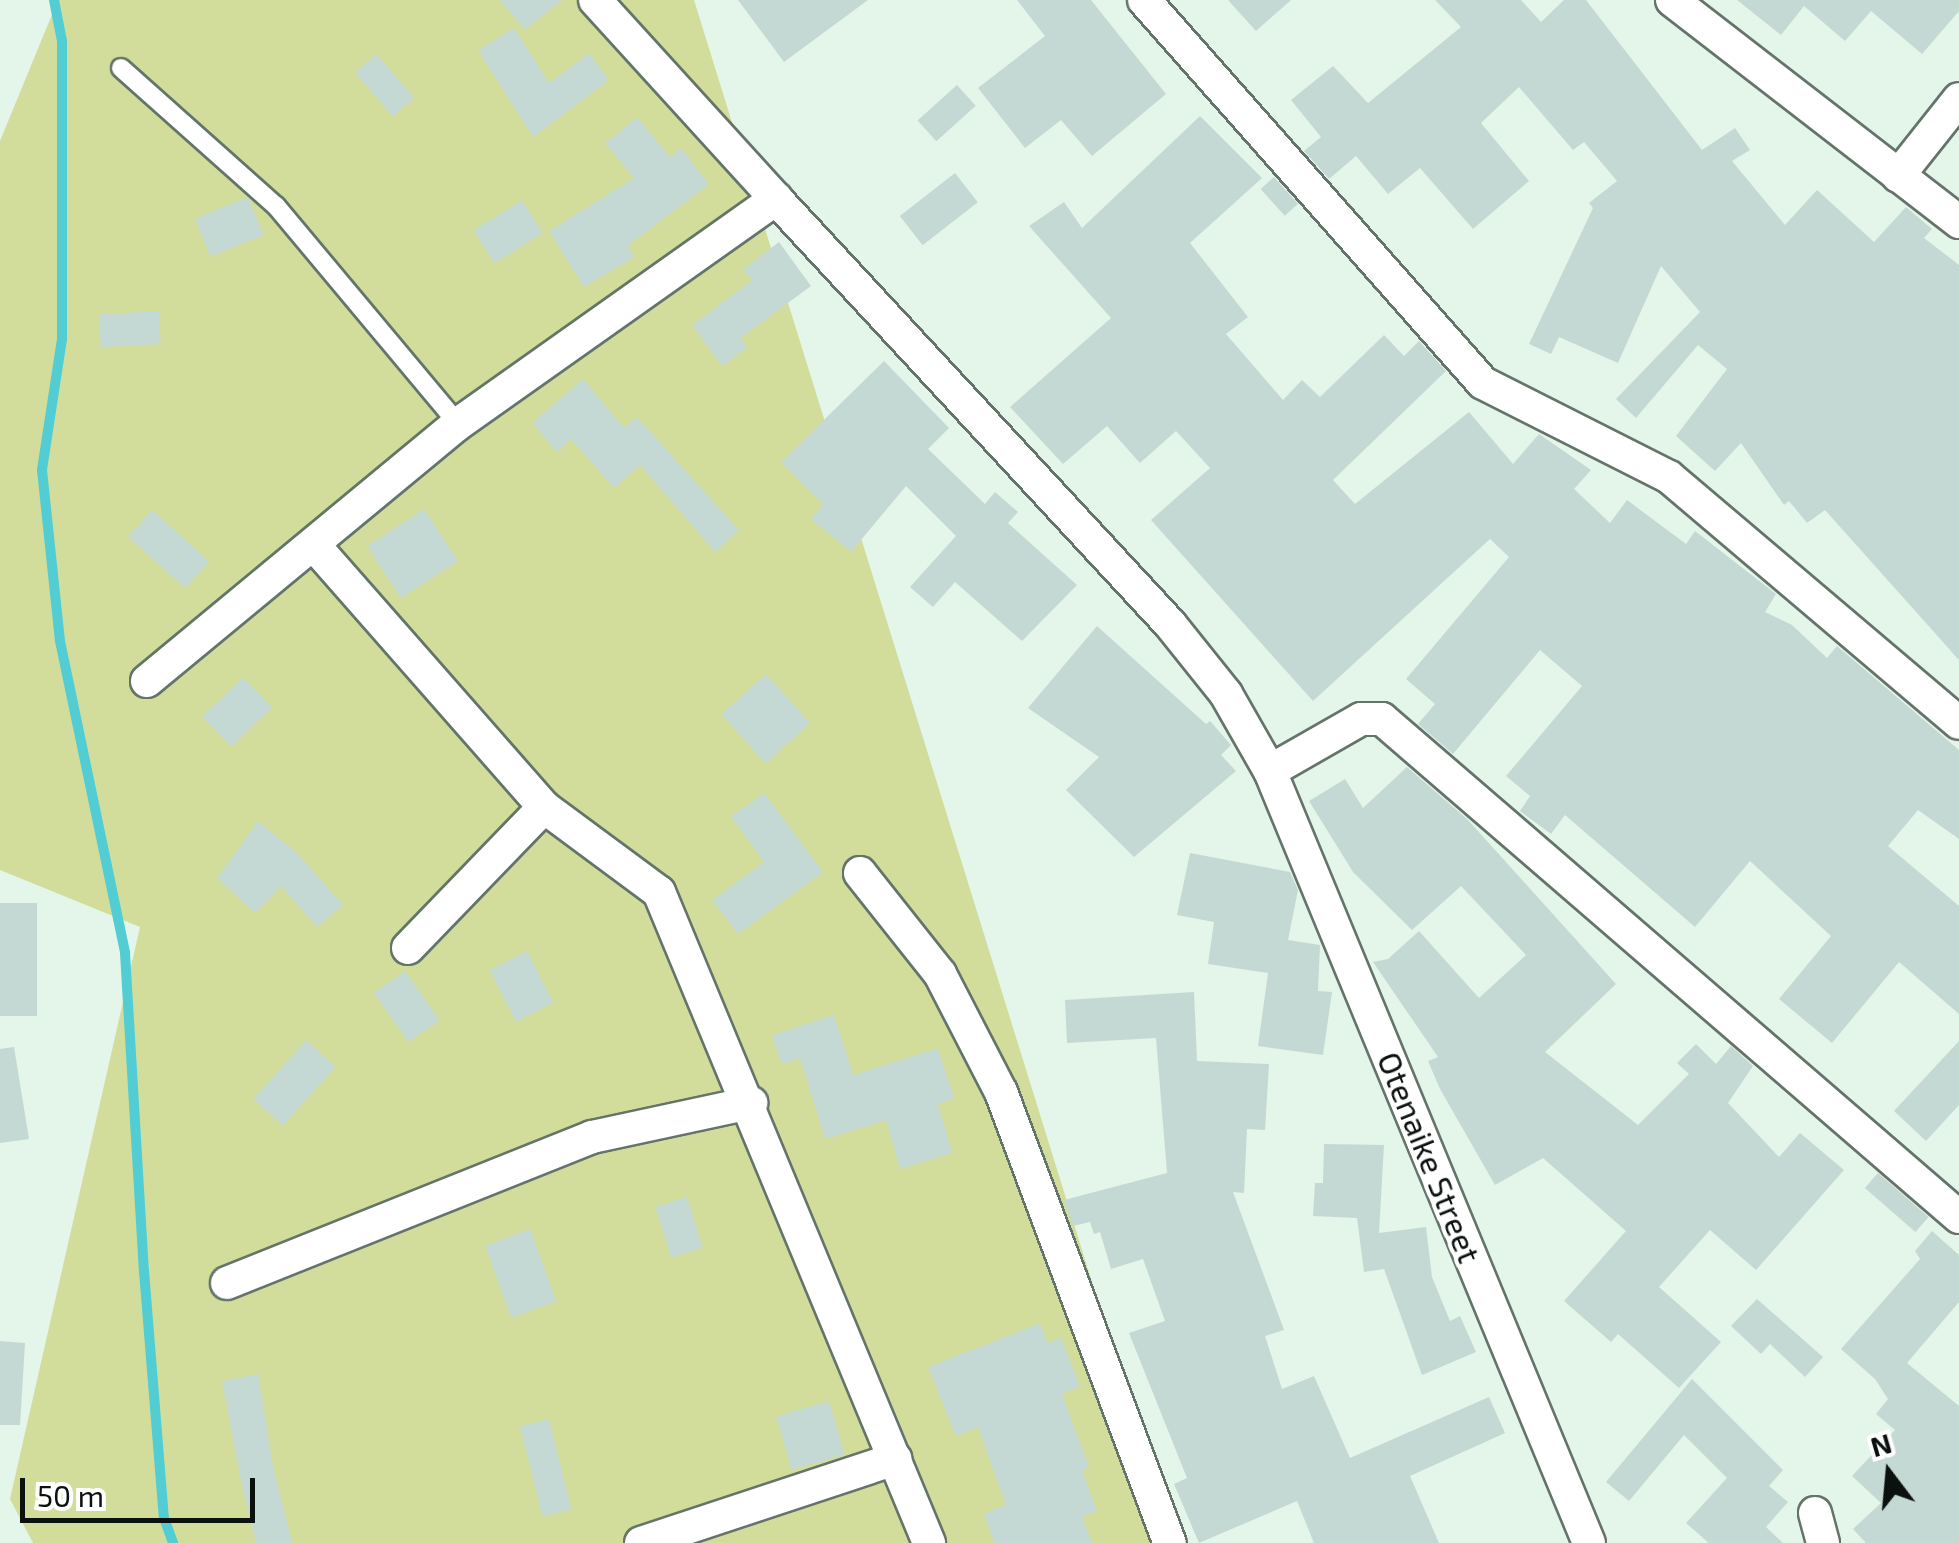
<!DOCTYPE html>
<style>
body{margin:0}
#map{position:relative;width:1959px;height:1543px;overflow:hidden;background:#e4f5ea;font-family:"Exo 2",sans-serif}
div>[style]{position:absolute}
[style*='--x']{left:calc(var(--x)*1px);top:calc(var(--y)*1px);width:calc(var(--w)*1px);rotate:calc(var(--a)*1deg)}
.green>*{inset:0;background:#d2dd9b}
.stream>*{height:10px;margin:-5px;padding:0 5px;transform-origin:5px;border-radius:5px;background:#52cdd4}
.building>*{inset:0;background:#c5d9d4;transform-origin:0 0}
.roads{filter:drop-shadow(2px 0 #65746a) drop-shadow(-2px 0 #65746a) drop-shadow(0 2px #65746a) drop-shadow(0 -2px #65746a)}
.lane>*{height:18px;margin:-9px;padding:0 9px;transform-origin:9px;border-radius:9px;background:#fff}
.street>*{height:32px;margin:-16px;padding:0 16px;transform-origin:16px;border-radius:16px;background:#fff}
span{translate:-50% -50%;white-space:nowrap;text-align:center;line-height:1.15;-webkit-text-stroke:8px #fff;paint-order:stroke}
.street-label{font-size:32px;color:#0b110e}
.north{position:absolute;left:1839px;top:1423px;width:100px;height:100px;-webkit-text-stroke:8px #fff;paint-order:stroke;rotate:344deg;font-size:28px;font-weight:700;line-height:40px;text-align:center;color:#0b110e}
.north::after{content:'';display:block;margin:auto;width:35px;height:45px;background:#0b110e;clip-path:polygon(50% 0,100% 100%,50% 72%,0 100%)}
.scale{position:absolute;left:20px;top:1478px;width:235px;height:45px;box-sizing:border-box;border:5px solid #0b110e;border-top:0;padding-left:12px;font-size:30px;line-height:35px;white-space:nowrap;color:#0b110e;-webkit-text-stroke:8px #fff;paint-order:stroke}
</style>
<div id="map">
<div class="green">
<div style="clip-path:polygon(58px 0,694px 0,1173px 1543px,33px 1543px,10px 1499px,140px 927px,0 870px,0 141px)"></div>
</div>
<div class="stream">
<div style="--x:54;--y:0;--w:42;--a:79"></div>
<div style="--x:62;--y:41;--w:298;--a:90"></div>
<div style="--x:62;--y:339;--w:133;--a:98.7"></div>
<div style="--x:42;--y:470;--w:172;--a:84"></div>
<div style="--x:60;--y:641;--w:319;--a:78.2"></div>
<div style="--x:125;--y:953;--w:319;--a:86.6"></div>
<div style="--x:144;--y:1271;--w:248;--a:85.4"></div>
<div style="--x:164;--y:1518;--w:27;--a:70"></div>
</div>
<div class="building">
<div style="clip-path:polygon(500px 0,562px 0,525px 30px)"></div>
<div style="clip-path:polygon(738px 0,868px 0,784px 62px)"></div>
<div style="clip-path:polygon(1017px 0,1091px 0,1166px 94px,1092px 156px,1061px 120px,1025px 148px,978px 88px,1045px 36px)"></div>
<div style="clip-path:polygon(1228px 0,1291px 0,1256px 31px)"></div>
<div style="clip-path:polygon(1435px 0,1521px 0,1541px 22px,1564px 0,1586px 0,1702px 150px,1735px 128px,1750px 150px,1732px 161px,1785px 225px,1817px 190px,1874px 242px,1906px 207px,1932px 229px,1924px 238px,1959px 265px,1959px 660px,1825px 510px,1807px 523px,1789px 501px,1784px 505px,1741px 443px,1715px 471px,1676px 436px,1727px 369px,1698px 345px,1636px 418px,1616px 399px,1700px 312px,1661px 266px,1618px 363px,1559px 337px,1551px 354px,1529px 344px,1593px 208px,1589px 203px,1617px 181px,1584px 142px,1573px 150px,1519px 87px,1481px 123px,1529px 181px,1473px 229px,1420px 168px,1388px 194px,1356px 156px,1329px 179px,1304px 151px,1321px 137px,1291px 100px,1333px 66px,1368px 103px,1461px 27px)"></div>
<div style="clip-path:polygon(1737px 0,1959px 0,1959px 11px,1922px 54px,1871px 11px,1845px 41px,1804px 6px,1781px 35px)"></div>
<div style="clip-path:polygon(514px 28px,549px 83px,589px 53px,609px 80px,533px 137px,478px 50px)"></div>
<div style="left:376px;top:54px;width:58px;height:28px;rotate:49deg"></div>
<div style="left:957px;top:85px;width:28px;height:53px;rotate:48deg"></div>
<div style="clip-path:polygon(1200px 116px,1262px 178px,1190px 243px,1248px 317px,1226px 334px,1283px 400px,1302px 380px,1320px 397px,1384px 335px,1404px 356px,1419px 341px,1446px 371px,1333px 480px,1355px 504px,1469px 412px,1513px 464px,1539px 434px,1591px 470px,1574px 489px,1610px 523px,1627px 500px,1686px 544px,1695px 531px,1776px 594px,1765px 612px,1792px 625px,1827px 658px,1837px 646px,1959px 750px,1959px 839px,1918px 810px,1888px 846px,1959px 906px,1959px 1014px,1899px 962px,1832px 1043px,1779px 999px,1831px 936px,1750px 861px,1695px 927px,1565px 815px,1551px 834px,1520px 811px,1530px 796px,1506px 776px,1582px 686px,1540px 650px,1453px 754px,1418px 724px,1435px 704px,1406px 679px,1509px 557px,1490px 539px,1313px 701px,1151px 520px,1210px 468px,1176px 431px,1140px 463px,1107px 426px,1063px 464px,1010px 407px,1111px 318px,1029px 226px,1064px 202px,1082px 228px)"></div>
<div style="clip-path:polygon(637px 117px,670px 157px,681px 148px,709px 184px,627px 246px,634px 257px,584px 287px,549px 231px,634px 178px,605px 143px)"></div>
<div style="left:955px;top:173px;width:37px;height:70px;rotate:52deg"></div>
<div style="left:1274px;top:177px;width:36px;height:18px;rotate:48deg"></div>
<div style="left:248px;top:197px;width:41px;height:57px;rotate:68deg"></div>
<div style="left:522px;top:200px;width:39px;height:57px;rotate:58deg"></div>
<div style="clip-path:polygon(779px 242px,811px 286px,740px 338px,747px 347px,722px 366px,692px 325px,752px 280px,743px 269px)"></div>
<div style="left:159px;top:311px;width:33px;height:60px;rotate:87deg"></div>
<div style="clip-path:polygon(884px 361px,949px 428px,928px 449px,985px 504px,995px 492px,1018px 512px,1008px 523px,1077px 585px,1022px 641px,955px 582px,933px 607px,910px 587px,956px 536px,906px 486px,851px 552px,811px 519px,823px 505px,781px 462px)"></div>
<div style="clip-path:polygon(583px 379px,624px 428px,637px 417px,739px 530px,715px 552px,640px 465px,614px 488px,571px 439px,557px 452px,532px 423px)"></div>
<div style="left:424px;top:509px;width:62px;height:68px;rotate:57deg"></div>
<div style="left:152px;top:510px;width:77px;height:36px;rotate:42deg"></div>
<div style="clip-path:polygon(1097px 626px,1206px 724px,1210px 721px,1231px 745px,1221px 755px,1236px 771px,1134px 857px,1066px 790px,1099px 757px,1028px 708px)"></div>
<div style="left:766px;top:674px;width:66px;height:60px;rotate:48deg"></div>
<div style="left:243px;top:677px;width:42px;height:57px;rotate:46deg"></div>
<div style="clip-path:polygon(1407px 767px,1468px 820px,1616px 984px,1545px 1052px,1638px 1125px,1689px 1074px,1677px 1063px,1696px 1044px,1716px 1064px,1731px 1046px,1753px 1066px,1728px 1103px,1779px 1157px,1800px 1133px,1844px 1170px,1756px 1270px,1710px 1230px,1659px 1287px,1721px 1342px,1679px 1388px,1618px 1334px,1611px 1342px,1564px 1301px,1626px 1231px,1543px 1158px,1495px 1185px,1440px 1089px,1428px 1061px,1438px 1057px,1373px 962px,1388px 959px,1419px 931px,1479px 998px,1526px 955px,1461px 886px,1412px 930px,1353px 872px,1309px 801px,1345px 779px,1363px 808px)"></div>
<div style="clip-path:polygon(764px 793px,823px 872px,738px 934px,712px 900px,764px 862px,731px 816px)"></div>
<div style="clip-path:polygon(258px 821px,297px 853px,343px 905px,317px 927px,281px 886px,255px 913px,217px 878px)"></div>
<div style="clip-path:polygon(1190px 853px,1290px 872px,1298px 890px,1288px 940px,1320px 945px,1318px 991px,1332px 992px,1323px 1055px,1258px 1046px,1268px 973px,1208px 964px,1214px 922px,1177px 915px)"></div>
<div style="left:0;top:903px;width:37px;height:113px"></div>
<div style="left:527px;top:951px;width:58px;height:42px;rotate:63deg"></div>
<div style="left:405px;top:971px;width:60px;height:38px;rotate:55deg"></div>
<div style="clip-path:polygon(1194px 992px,1197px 1061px,1269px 1064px,1265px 1130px,1247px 1129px,1244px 1193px,1233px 1192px,1284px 1330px,1265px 1336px,1282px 1389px,1314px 1376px,1350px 1458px,1489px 1397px,1505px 1433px,1410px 1476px,1439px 1543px,1314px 1543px,1297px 1501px,1199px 1543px,1174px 1484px,1187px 1478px,1129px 1333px,1165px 1321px,1143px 1259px,1111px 1269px,1100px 1232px,1094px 1234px,1090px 1222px,1073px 1226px,1064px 1200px,1167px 1173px,1156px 1038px,1067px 1043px,1065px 1000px)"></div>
<div style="clip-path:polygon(834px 1015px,853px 1075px,938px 1048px,954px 1098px,938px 1104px,952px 1153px,900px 1169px,886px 1120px,825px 1139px,800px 1058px,782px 1064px,772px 1035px)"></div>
<div style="left:306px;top:1040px;width:40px;height:79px;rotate:42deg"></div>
<div style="clip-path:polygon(1959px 1041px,1959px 1105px,1926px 1141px,1894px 1111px)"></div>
<div style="clip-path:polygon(14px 1047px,29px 1139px,0 1143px,0 1049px)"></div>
<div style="clip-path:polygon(1324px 1144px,1384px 1145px,1379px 1233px,1426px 1227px,1432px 1277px,1450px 1321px,1460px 1316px,1476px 1352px,1422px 1375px,1384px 1269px,1364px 1272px,1357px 1218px,1313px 1216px,1315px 1183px,1323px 1183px)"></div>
<div style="left:1878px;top:1173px;width:67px;height:20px;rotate:41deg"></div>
<div style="left:687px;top:1197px;width:53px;height:33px;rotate:73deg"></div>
<div style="left:530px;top:1229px;width:77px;height:48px;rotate:70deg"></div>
<div style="clip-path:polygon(1932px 1231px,1959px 1255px,1959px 1302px,1907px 1363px,1959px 1406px,1959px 1543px,1866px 1543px,1853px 1529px,1881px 1503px,1852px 1476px,1895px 1430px,1876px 1414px,1888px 1399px,1875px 1379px,1841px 1349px,1920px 1259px,1915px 1251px)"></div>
<div style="clip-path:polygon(1757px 1299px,1823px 1357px,1805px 1377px,1770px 1344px,1761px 1354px,1731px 1326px)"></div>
<div style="clip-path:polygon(1040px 1323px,1048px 1343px,1061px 1338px,1080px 1386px,1062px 1394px,1089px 1467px,1082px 1470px,1097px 1511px,1082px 1516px,1092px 1543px,994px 1543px,984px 1513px,1006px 1505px,978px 1427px,956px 1436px,928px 1367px)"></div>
<div style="clip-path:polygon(0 1341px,25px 1343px,20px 1425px,0 1425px)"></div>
<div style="clip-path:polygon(258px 1374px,273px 1466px,292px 1543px,256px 1543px,242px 1486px,222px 1381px)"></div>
<div style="clip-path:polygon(1692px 1379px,1783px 1470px,1769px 1486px,1788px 1502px,1766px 1527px,1783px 1543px,1709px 1543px,1686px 1523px,1727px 1478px,1684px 1435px,1629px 1501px,1606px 1482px)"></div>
<div style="left:829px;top:1401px;width:56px;height:55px;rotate:74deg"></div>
<div style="left:549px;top:1419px;width:93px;height:30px;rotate:76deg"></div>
</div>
<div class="roads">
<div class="lane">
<div style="--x:121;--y:68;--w:208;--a:41.7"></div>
<div style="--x:276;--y:206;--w:284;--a:50.1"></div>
</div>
<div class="street">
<div style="--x:595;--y:0;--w:269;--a:47.7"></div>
<div style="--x:1144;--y:0;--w:511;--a:48.49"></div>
<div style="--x:1483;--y:383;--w:208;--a:26.8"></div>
<div style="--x:1669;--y:477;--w:380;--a:40.3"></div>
<div style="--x:1672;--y:0;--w:363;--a:37.7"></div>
<div style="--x:1898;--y:176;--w:98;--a:-51.6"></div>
<div style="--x:313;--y:544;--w:350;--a:48.7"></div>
<div style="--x:544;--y:807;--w:143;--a:36.5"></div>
<div style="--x:659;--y:892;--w:705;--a:67.47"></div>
<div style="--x:147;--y:681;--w:403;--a:-39.6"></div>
<div style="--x:458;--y:424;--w:390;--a:-35.3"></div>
<div style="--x:776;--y:199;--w:580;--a:47.17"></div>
<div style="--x:1170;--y:624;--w:90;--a:51.3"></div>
<div style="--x:1226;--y:694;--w:89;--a:60.3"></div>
<div style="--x:1270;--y:771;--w:105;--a:-29.7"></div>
<div style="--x:1361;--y:719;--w:21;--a:0"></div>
<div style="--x:1382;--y:719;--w:762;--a:40.8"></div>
<div style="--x:1270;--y:771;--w:835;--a:67.55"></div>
<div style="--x:860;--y:873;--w:129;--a:51.6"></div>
<div style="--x:940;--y:974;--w:133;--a:62.7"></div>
<div style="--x:1001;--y:1092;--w:482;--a:69.5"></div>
<div style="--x:408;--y:948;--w:196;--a:-46"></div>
<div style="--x:227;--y:1283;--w:393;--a:-21.8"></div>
<div style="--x:592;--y:1137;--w:163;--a:-12.1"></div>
<div style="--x:1815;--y:1513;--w:31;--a:75"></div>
<div style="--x:641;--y:1543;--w:268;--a:-18.3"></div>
</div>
</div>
<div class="street-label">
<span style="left:1430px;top:1157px;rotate:68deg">Otenaike Street</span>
</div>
<div class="north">N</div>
<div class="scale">50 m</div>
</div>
